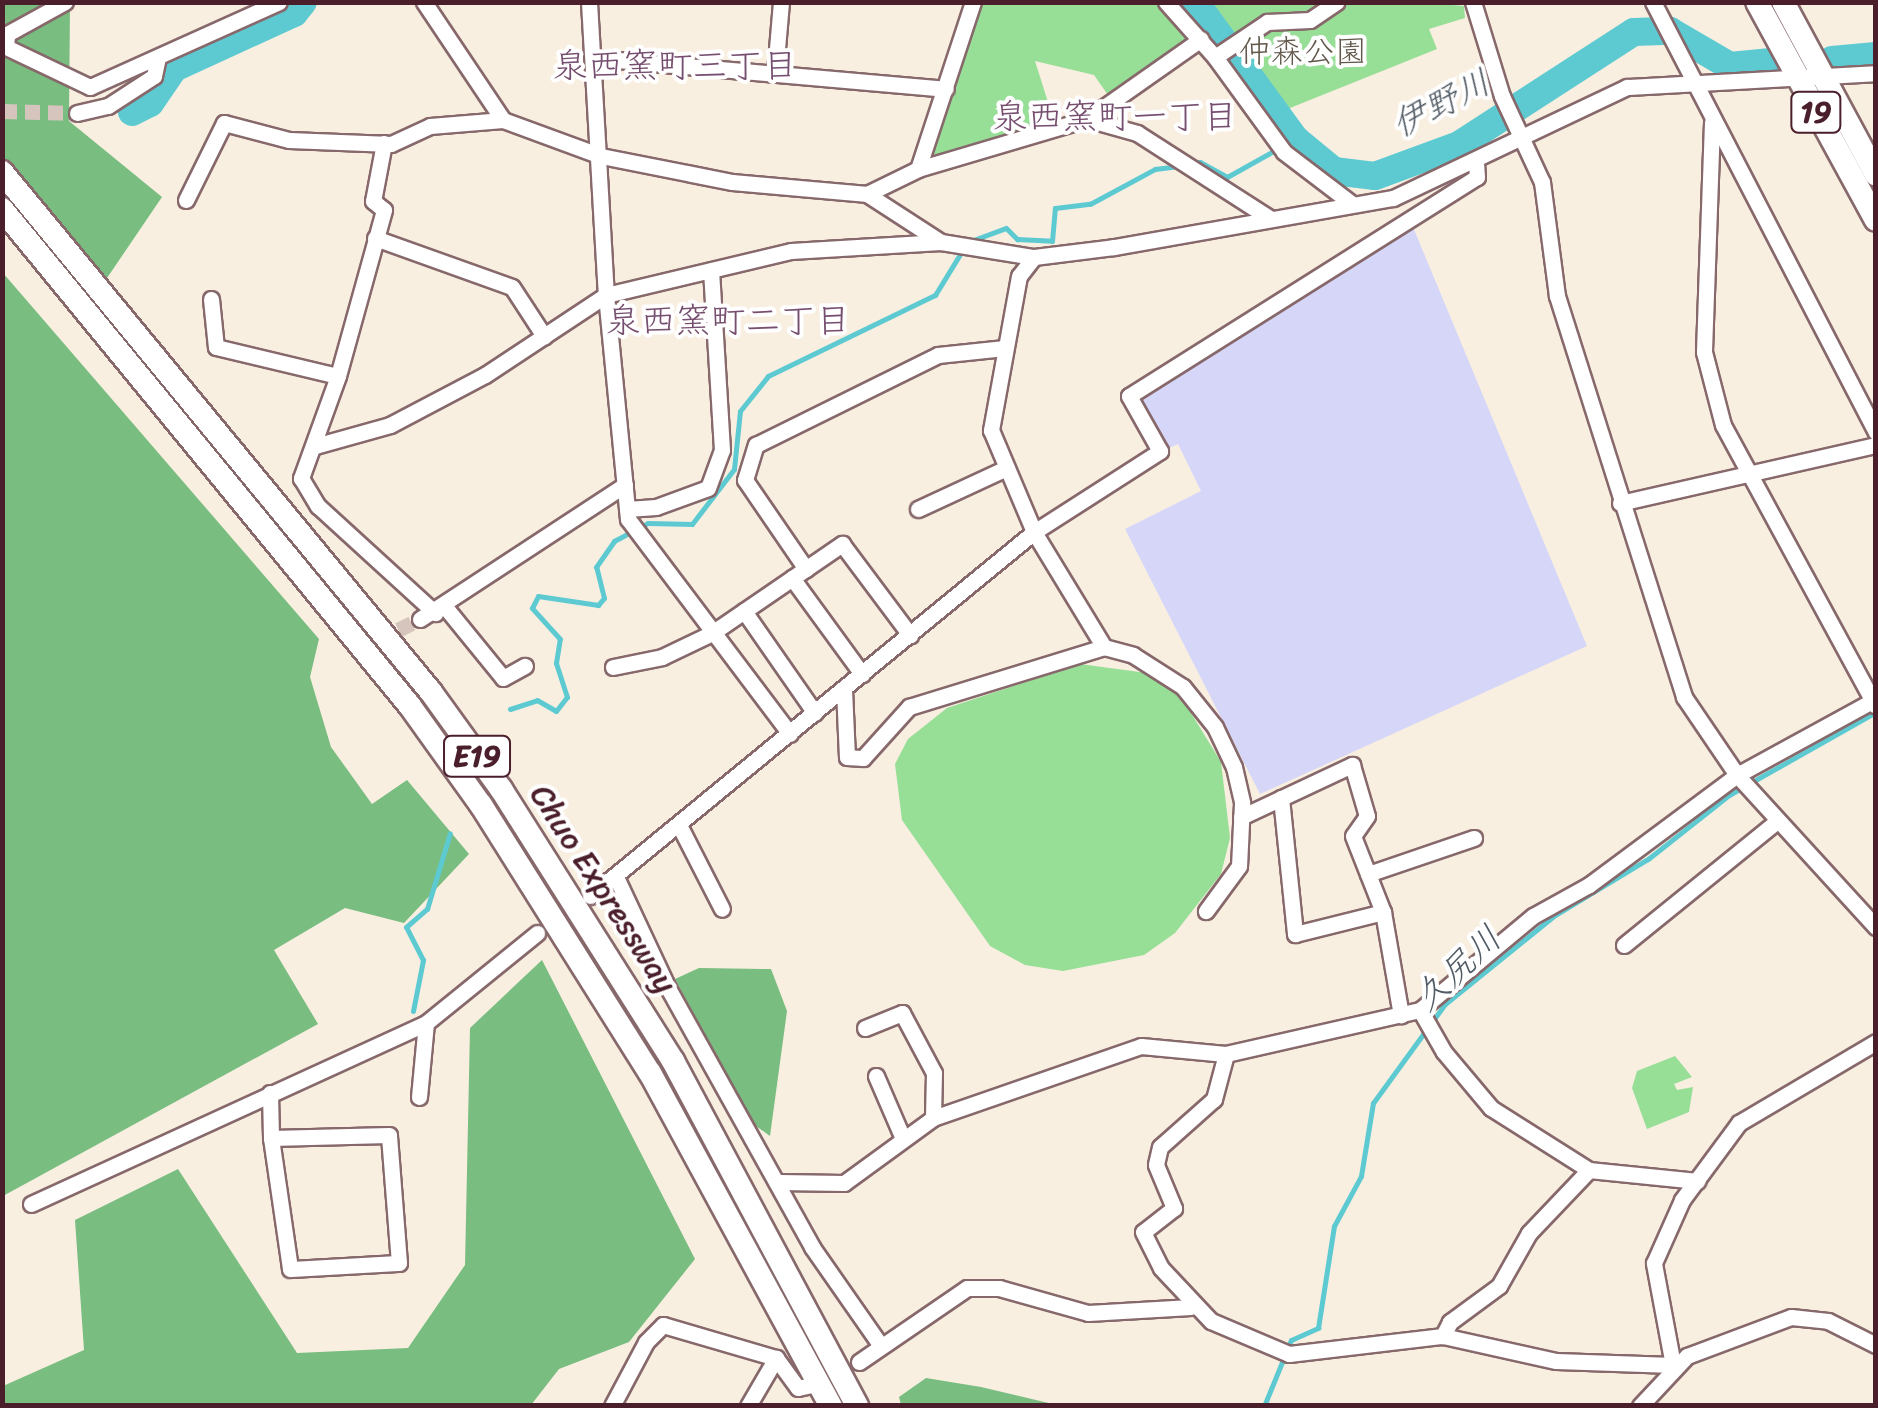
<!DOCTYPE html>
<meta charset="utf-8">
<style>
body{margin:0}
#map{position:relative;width:1878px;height:1408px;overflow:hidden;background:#f8efe1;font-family:Sriracha,"Klee One",sans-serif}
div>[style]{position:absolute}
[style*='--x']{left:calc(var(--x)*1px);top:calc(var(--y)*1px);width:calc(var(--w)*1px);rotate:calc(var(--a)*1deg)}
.built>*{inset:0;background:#d6d7f8}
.green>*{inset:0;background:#97de97}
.forest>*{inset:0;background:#79bd80}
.stream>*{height:5px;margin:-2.5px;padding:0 2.5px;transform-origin:2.5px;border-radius:2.5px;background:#5dcad2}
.river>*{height:28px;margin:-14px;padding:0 14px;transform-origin:14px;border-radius:14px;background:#5dcad2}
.minor-tunnel>*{height:15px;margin-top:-7.5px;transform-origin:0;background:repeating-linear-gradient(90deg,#d5c5bd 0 15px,transparent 0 23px)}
.roads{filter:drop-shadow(2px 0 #87686b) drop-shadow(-2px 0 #87686b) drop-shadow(0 2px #87686b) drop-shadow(0 -2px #87686b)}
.minor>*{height:15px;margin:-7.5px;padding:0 7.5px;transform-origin:7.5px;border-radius:7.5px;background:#fff}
.highway>*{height:22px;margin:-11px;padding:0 11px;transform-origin:11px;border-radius:11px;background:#fff}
span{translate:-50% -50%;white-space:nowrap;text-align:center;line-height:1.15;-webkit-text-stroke:8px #fff;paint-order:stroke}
.shield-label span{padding:2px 8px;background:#fff;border:2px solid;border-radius:8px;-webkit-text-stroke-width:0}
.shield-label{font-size:30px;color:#4a1f2b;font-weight:700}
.park-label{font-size:32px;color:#61584b}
.street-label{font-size:32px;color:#4a1f2b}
.neighbourhood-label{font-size:35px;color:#764e6f}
.water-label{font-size:35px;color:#515b65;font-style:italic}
.frame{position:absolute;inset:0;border:5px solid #4a1f2b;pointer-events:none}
</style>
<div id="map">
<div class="built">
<div style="clip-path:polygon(1413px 227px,1587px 646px,1260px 794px,1125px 529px,1201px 491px,1178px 444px,1167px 449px,1137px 397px)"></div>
</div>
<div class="green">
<div style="clip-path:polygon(1418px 2px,1464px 6px,1465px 18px,1429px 29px,1437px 49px,1285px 110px,1218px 23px,1108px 95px,1094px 75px,1035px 61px,1054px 121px,938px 159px,931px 149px,979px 3px)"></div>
<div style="clip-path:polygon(1080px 664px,1147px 673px,1180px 695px,1221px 762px,1230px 838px,1221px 874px,1175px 933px,1144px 955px,1063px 971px,1025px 965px,990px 946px,902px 820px,895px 764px,908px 739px,947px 708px)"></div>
<div style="clip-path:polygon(1675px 1056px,1692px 1077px,1674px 1084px,1677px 1090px,1693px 1087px,1689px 1112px,1647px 1129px,1632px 1088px,1637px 1071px)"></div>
</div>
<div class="forest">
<div style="clip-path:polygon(3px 3px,70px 3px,69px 121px,162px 197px,107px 278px,3px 163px)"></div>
<div style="clip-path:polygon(3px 273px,319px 639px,310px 677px,331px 747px,372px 804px,407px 780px,469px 854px,404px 923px,345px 908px,274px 950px,318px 1024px,3px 1196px)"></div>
<div style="clip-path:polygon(542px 960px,695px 1259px,629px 1342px,559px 1369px,531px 1405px,3px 1405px,3px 1386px,84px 1350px,75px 1220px,178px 1169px,297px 1353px,408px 1348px,465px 1265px,470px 1028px)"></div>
<div style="clip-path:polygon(699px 968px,771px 969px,787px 1011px,770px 1136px,753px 1124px,675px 979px)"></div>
<div style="clip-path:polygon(926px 1378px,981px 1387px,1057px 1405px,901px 1405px,899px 1397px)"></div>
</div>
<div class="stream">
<div style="--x:1190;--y:163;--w:10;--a:-6"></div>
<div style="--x:1200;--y:162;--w:31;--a:29"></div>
<div style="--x:1227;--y:177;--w:78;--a:-29.2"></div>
<div style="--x:968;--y:242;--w:40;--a:-20.2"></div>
<div style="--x:1006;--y:228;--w:16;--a:45"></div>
<div style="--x:1017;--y:239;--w:35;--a:3"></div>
<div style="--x:1052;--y:241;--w:33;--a:-85"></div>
<div style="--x:1055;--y:208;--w:35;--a:-7"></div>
<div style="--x:1090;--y:204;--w:74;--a:-28.3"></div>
<div style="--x:1155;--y:169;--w:24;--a:-7"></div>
<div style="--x:510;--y:709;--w:28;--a:-18"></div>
<div style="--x:537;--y:700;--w:22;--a:30"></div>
<div style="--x:556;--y:711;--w:18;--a:-52"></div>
<div style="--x:567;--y:697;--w:36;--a:-108"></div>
<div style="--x:556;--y:663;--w:24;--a:-81"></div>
<div style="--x:560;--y:639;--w:42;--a:-132.1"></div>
<div style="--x:532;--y:608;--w:13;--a:-63"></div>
<div style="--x:538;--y:596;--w:61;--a:8.5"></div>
<div style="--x:598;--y:605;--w:9;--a:-49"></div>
<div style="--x:604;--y:598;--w:32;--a:-104"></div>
<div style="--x:596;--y:567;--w:32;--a:-55"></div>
<div style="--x:614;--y:541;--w:38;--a:-28"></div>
<div style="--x:648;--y:523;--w:44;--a:1.3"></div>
<div style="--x:692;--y:524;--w:69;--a:-52.6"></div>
<div style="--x:734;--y:469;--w:58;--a:-84.1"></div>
<div style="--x:740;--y:411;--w:45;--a:-51.3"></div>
<div style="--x:768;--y:376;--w:186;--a:-25.9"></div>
<div style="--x:935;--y:295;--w:52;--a:-58.5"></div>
<div style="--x:413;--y:1011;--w:52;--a:-78.9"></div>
<div style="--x:423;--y:960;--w:37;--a:-117"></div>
<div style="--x:406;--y:927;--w:28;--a:-41"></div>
<div style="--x:427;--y:909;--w:79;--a:-73.2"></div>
<div style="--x:1264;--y:1406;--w:71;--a:-67.8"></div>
<div style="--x:1291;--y:1340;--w:30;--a:-24"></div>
<div style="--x:1318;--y:1328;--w:103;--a:-81.1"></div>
<div style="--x:1334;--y:1226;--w:57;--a:-61.6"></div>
<div style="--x:1361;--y:1176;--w:74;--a:-80.7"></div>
<div style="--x:1373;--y:1103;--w:122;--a:-54"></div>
<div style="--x:1445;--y:1004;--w:141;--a:-39"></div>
<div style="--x:1555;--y:915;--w:109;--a:-31.1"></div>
<div style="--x:1648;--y:859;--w:103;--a:-38.3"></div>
<div style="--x:1729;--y:795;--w:169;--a:-29.5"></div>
</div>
<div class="river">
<div style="--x:1195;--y:2;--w:170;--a:53.9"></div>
<div style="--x:1295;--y:139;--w:50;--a:39.4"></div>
<div style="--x:1334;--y:171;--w:41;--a:7"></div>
<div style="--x:1375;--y:176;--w:90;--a:-20.3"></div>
<div style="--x:1459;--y:145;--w:208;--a:-32.9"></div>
<div style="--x:1634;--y:32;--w:36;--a:-2"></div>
<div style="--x:1670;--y:31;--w:69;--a:30.3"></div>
<div style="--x:1730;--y:66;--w:41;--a:-5.6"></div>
<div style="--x:1832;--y:60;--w:44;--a:-5.2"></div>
<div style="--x:132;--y:112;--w:20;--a:-27"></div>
<div style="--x:150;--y:103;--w:42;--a:-55.6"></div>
<div style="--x:174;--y:68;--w:132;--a:-24.6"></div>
<div style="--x:294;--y:13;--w:14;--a:-51"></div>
</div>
<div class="minor-tunnel">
<div style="--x:2;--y:111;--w:75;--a:1.5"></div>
<div style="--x:378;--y:640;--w:47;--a:-26.6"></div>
</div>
<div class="roads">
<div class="minor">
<div style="--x:65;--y:2;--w:66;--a:151.1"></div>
<div style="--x:7;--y:34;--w:13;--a:94"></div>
<div style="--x:6;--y:47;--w:93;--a:25.5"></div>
<div style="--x:90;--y:87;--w:207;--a:-24.2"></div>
<div style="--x:424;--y:2;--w:142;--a:56.2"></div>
<div style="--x:589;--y:2;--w:293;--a:86.7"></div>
<div style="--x:606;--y:295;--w:225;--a:84.4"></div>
<div style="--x:628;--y:519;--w:269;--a:53"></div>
<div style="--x:1166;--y:2;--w:74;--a:48.3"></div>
<div style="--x:1215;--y:57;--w:117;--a:54"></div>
<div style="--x:1284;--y:152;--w:84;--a:37.3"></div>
<div style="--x:1473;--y:2;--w:98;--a:72.9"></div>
<div style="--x:1502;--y:96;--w:95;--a:65.1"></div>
<div style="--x:1542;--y:182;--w:115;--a:82.5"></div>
<div style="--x:1557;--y:296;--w:421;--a:72.4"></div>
<div style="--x:1684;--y:697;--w:94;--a:55.8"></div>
<div style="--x:1737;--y:775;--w:206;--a:47.6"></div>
<div style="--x:1653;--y:2;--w:485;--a:62.6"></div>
<div style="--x:1215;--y:57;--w:63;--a:-33.9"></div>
<div style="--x:1267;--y:22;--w:43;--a:-2.7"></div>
<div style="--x:1310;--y:20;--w:32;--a:-34"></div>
<div style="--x:594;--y:58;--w:353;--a:5"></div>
<div style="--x:775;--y:72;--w:70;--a:-85.1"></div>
<div style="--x:77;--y:113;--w:32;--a:-13"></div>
<div style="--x:108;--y:106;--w:55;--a:-33.1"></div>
<div style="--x:154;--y:76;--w:19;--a:-78"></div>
<div style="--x:1087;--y:119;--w:52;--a:15.6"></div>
<div style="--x:1137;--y:133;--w:159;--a:32.7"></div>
<div style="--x:1712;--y:122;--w:230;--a:92"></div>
<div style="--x:1704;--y:352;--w:75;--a:75.4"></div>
<div style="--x:1723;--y:425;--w:319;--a:61.5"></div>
<div style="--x:384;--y:143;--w:59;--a:100.7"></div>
<div style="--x:373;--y:201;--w:14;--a:39"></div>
<div style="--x:384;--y:210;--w:172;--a:105.5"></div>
<div style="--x:338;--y:376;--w:109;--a:109.9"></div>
<div style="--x:301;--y:478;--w:33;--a:59"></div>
<div style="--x:318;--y:506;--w:159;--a:42.4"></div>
<div style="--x:918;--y:169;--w:176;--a:-71.8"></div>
<div style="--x:867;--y:194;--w:57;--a:-26.1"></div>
<div style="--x:918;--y:169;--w:176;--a:-16.5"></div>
<div style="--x:1087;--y:119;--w:139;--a:-35.1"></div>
<div style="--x:186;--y:200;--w:86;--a:-63.7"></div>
<div style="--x:224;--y:123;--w:67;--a:14.7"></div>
<div style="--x:289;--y:140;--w:102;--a:2.2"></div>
<div style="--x:391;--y:144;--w:43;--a:-24.8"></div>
<div style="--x:430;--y:126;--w:73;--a:-4.7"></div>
<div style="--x:503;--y:120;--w:104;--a:20.2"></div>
<div style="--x:601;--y:156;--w:134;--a:11.2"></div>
<div style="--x:732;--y:182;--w:136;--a:5.1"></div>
<div style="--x:867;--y:194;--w:88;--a:33"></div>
<div style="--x:375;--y:238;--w:145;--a:19.7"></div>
<div style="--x:512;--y:287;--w:59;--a:56.9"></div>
<div style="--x:1034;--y:257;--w:24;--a:128"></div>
<div style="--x:1019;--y:276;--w:157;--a:100.3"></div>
<div style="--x:991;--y:430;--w:111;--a:67.1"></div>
<div style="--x:1034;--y:532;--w:135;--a:58.7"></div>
<div style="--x:211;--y:299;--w:48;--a:84.1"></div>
<div style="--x:216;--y:347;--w:125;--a:13.4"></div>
<div style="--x:315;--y:446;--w:78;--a:-15.6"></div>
<div style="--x:390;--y:425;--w:107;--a:-27.8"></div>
<div style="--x:485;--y:375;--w:145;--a:-33.5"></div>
<div style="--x:606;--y:295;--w:190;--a:-13.4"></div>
<div style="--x:791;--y:251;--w:150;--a:-3.4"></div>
<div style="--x:941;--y:242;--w:94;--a:9.2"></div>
<div style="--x:1034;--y:257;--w:81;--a:-7.1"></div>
<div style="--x:1114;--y:247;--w:283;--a:-10"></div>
<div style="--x:1393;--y:198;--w:259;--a:-25.4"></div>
<div style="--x:1627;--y:87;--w:249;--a:-3.2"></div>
<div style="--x:1620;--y:503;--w:262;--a:-12.8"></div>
<div style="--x:627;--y:509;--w:29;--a:-4"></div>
<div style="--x:656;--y:507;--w:55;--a:-20.1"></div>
<div style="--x:708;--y:488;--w:40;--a:-69.8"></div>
<div style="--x:722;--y:450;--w:180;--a:-93.5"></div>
<div style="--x:918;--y:509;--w:95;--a:-24.9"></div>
<div style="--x:806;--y:569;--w:108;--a:-124.4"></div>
<div style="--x:745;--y:480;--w:37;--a:-73"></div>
<div style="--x:756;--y:445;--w:203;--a:-26.3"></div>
<div style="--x:938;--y:355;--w:67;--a:-6"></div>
<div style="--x:792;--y:578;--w:119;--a:53.9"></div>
<div style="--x:446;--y:608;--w:90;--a:50.8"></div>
<div style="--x:503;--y:678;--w:25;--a:-29"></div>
<div style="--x:744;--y:611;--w:124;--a:55.2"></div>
<div style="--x:420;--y:619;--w:245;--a:-33.2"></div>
<div style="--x:613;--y:667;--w:50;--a:-11.5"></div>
<div style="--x:662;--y:657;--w:55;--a:-25.6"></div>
<div style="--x:712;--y:633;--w:158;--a:-34.4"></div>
<div style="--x:842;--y:544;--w:114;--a:53.2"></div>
<div style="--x:844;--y:689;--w:68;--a:87.5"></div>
<div style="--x:847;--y:757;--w:16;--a:4"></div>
<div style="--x:863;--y:758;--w:69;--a:-48"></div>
<div style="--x:909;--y:707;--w:204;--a:-17.1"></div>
<div style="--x:1104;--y:647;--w:30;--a:15"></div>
<div style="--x:1133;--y:655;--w:59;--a:32.6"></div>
<div style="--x:1183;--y:687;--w:51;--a:51.3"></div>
<div style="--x:1215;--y:727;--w:44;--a:64.6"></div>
<div style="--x:1234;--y:767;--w:37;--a:77"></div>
<div style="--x:1242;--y:803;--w:63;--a:92.7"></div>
<div style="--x:1239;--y:866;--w:56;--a:126.3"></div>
<div style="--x:1281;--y:798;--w:137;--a:84.1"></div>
<div style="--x:1295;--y:934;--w:91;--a:-14"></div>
<div style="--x:1241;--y:817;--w:123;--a:-25.1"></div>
<div style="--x:1352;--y:765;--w:53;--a:73.6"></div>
<div style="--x:1367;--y:816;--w:24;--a:125"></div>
<div style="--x:1353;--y:836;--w:82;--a:68.5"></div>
<div style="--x:1383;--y:912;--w:105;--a:80.1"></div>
<div style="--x:679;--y:825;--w:94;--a:62.9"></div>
<div style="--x:1368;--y:874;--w:112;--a:-18.8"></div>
<div style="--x:616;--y:877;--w:123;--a:64.9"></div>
<div style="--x:668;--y:988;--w:296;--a:60.9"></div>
<div style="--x:812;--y:1247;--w:117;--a:55.1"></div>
<div style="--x:590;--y:896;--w:574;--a:-39.35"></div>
<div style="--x:1034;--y:532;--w:150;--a:-32.7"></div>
<div style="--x:1160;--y:451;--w:63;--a:-119.4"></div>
<div style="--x:1129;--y:396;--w:411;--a:-32.2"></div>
<div style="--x:1477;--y:177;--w:15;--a:-94"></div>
<div style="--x:1624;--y:945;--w:197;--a:-39"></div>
<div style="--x:1420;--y:1010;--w:48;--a:60.3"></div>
<div style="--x:1444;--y:1052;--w:73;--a:50"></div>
<div style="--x:1491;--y:1108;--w:116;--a:32.3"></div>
<div style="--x:1589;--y:1170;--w:87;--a:133.6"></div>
<div style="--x:1529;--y:1233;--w:61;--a:119.5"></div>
<div style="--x:1499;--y:1286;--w:61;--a:143.7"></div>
<div style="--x:1450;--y:1322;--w:16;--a:117"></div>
<div style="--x:865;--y:1028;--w:40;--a:-22"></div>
<div style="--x:902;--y:1013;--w:68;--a:61.9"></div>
<div style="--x:934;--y:1073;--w:45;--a:91.3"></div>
<div style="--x:1226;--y:1054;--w:47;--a:104.9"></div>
<div style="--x:1214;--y:1099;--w:72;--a:138.4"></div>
<div style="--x:1160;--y:1147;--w:18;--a:103"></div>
<div style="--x:1156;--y:1165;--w:47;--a:67.3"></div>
<div style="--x:1174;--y:1208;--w:39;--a:142"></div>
<div style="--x:1143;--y:1232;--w:40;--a:63.4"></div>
<div style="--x:1161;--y:1268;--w:73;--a:46.7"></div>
<div style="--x:1211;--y:1321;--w:85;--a:22.9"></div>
<div style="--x:1289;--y:1354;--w:155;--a:-6.7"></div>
<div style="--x:1443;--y:1336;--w:116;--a:12.5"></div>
<div style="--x:1556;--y:1361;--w:117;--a:2"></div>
<div style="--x:876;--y:1076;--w:65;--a:66.6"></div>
<div style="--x:270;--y:1093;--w:45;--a:88.7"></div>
<div style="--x:271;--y:1138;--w:132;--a:81.7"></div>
<div style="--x:290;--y:1269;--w:109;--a:-3.2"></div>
<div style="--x:399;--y:1263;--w:128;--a:-94.5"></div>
<div style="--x:389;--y:1135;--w:118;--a:178.5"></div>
<div style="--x:419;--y:1097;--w:74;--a:-84.6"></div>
<div style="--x:1589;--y:1170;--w:109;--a:5.8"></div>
<div style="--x:779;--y:1182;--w:65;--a:0.9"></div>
<div style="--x:844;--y:1183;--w:110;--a:-36.1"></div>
<div style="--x:933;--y:1118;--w:220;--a:-19.1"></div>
<div style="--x:1141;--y:1046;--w:85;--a:5.4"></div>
<div style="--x:1226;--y:1054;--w:199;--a:-12.8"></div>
<div style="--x:1420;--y:1010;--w:147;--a:-39.8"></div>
<div style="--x:1533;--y:916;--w:64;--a:-29"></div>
<div style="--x:1589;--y:885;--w:184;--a:-36.6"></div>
<div style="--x:1737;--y:775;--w:158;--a:-28.7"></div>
<div style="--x:31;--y:1204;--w:434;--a:-24.6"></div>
<div style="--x:426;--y:1023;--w:143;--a:-39"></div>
<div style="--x:859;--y:1362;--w:131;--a:-34.4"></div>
<div style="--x:967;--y:1288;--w:32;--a:0"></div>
<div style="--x:999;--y:1288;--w:92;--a:15.7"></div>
<div style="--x:1088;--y:1313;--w:103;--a:-3.3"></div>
<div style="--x:1673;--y:1365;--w:104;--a:-100.6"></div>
<div style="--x:1654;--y:1263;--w:69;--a:-66"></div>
<div style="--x:1682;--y:1200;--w:96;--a:-53.5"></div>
<div style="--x:1739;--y:1123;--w:159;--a:-30.6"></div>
<div style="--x:612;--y:1406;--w:72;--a:-62"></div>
<div style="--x:646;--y:1342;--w:24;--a:-45"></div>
<div style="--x:663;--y:1325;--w:118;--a:16.3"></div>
<div style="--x:776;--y:1358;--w:37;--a:54"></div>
<div style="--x:798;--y:1388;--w:13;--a:-13"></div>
<div style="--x:748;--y:1406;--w:56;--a:-59.7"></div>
<div style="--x:1640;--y:1406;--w:69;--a:-46.8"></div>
<div style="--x:1687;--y:1356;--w:111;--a:-20.6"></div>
<div style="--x:1791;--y:1317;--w:37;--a:6"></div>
<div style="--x:1828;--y:1321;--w:54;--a:26.6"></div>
</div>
<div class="highway">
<div style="--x:1757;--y:2;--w:248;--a:61.4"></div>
<div style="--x:1783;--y:2;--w:196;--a:61.7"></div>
<div style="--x:2;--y:172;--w:674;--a:50.48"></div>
<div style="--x:431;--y:692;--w:120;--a:54.2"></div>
<div style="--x:501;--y:789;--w:322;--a:57.7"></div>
<div style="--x:673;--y:1061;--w:391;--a:61.9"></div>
<div style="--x:2;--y:209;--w:643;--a:50.62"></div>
<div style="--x:410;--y:706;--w:122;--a:54.4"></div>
<div style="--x:481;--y:805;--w:317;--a:57.8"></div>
<div style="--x:650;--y:1073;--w:379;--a:61.5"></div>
</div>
</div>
<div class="shield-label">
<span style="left:1816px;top:112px">19</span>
<span style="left:477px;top:756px">E19</span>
</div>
<div class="park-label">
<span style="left:1303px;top:52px">仲森公園</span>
</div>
<div class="street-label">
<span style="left:603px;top:889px;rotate:57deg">Chuo Expressway</span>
</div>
<div class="neighbourhood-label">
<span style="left:675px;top:65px">泉西窯町三丁目</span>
<span style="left:1115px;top:116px">泉西窯町一丁目</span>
<span style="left:728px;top:320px">泉西窯町二丁目</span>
</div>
<div class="water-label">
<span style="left:1441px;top:103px;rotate:-27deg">伊野川</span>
<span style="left:1457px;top:968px;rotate:-43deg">久尻川</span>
</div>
<div class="frame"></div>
</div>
